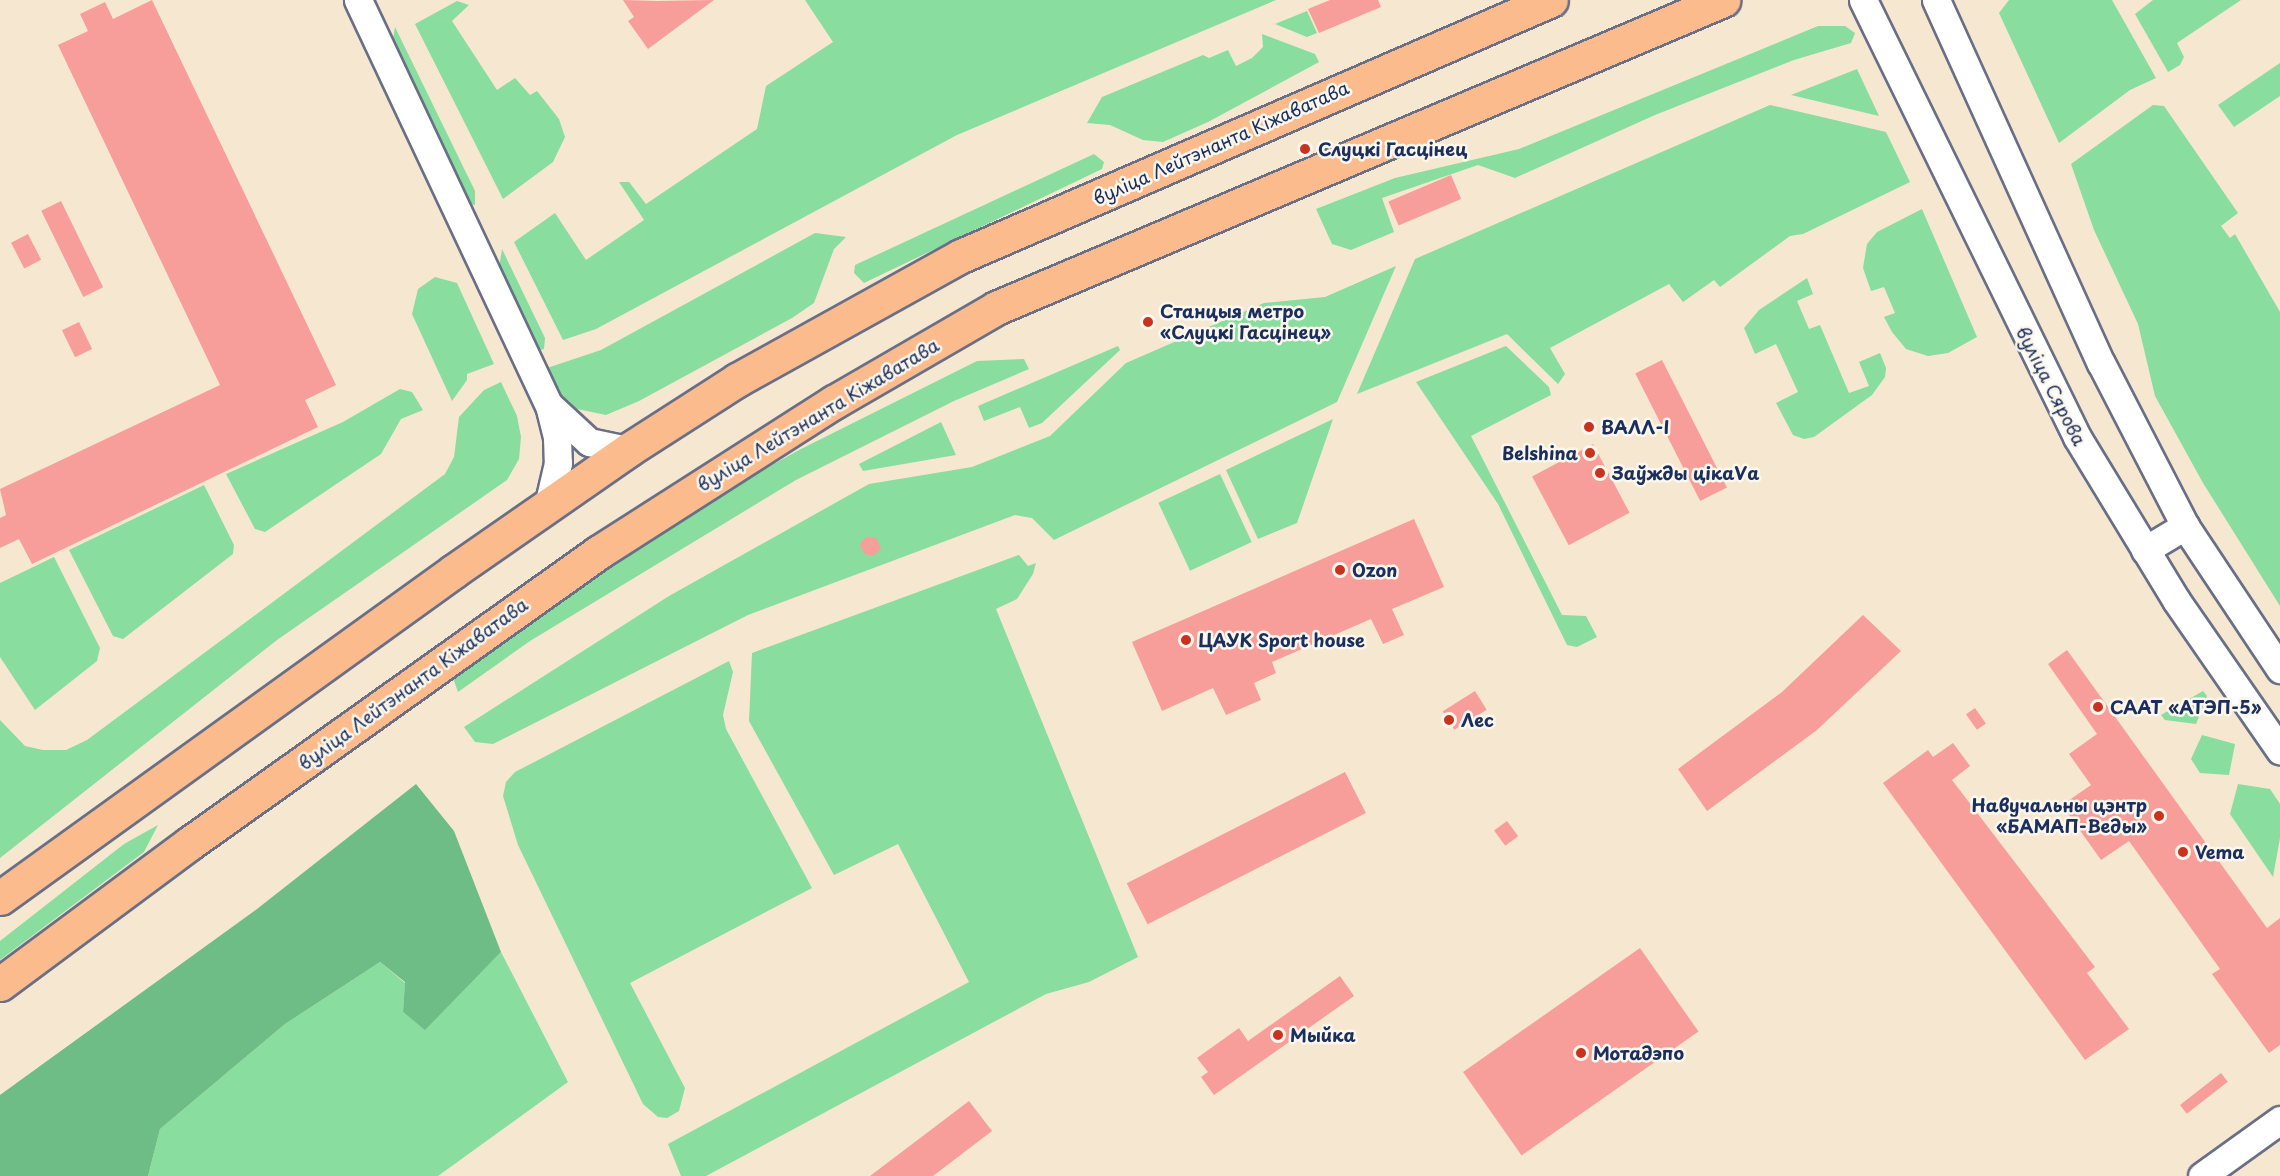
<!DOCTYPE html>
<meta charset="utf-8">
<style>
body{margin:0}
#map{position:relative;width:2280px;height:1176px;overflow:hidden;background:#f6e7d1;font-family:"Playpen Sans",sans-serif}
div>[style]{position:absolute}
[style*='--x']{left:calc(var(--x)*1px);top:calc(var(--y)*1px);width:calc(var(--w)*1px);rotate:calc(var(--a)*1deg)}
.green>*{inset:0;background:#89dd9f;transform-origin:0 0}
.forest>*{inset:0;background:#6ebc86}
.building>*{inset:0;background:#f79e9b;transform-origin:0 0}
.roads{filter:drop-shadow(2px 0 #686f86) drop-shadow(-2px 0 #686f86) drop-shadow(0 2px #686f86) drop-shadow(0 -2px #686f86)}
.tertiary>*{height:27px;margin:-13.5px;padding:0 13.5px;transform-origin:13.5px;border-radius:13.5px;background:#fff}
.primary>*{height:33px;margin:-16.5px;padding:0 16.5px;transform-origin:16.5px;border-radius:16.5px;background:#fbbb8d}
.dots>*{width:16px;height:16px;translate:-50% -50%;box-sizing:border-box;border:3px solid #fbf7ec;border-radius:50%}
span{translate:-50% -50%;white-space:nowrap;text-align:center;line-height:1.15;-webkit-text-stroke:5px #fbf7ec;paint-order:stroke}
.street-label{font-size:18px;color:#1b2f5e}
.poi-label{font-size:18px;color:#1b2f5e;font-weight:700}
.left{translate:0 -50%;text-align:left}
.right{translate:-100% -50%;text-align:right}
</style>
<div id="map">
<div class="green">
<div style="clip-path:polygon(805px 0,1276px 0,957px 135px,596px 329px,563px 340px,514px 242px,555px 213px,586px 260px,644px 220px,619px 182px,629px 182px,646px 204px,757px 129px,766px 86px,833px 42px)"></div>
<div style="clip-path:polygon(2009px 0,2112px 0,2156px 78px,2130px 90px,2059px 143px,1999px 13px)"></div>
<div style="clip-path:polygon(2153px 0,2241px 0,2177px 43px,2184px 57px,2180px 65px,2168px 72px,2135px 14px)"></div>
<div style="clip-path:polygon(457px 1px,469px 5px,452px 21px,497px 90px,515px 78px,530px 95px,537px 91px,559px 119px,565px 137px,553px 162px,503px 199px,415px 24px)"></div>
<div style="clip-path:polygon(1307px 11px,1317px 33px,1307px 37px,1275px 24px)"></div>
<div style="clip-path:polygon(1818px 26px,1845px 26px,1855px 33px,1851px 43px,1794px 60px,1655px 115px,1515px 178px,1478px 165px,1382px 198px,1394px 232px,1351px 250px,1332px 244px,1316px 209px,1395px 178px,1519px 149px)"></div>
<div style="clip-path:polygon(395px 27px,475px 191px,475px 205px,465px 203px,392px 45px)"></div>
<div style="clip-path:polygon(1262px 34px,1315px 54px,1319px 62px,1208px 122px,1163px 142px,1143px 140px,1110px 125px,1087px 123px,1102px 97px,1203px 55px,1209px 58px,1228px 50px,1236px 66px,1252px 58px,1263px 47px)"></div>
<div style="clip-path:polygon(2280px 63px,2280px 96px,2234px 127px,2218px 105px)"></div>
<div style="clip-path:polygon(1857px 69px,1879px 116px,1791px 95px)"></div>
<div style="clip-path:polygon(1770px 105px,1886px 132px,1910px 182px,1803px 234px,1790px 236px,1720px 287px,1714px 280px,1683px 302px,1669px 284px,1550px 348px,1565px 374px,1558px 384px,1507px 334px,1357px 394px,1415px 259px)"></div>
<div style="clip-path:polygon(2153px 105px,2164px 106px,2238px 213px,2221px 226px,2230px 238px,2235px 234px,2280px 312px,2280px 606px,2203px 483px,2155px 396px,2138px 324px,2094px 230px,2071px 164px)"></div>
<div style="clip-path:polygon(1094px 154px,1104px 162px,1102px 169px,864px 283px,854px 273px,855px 265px)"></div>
<div style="clip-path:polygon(1922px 209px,1977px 337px,1948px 353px,1928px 356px,1906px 349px,1892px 332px,1884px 317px,1895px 313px,1884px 287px,1871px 291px,1863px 268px,1867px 244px,1877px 232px)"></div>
<div style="clip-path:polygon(815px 233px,846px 237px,834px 249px,814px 303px,792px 318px,639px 401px,606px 415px,577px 409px,552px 385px,544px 369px,601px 350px)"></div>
<div style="clip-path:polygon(502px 249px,545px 338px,544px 349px,534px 352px,499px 268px)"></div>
<div style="clip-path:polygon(1396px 266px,1337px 402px,1054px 540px,1032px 518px,1015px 515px,748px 615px,493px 744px,475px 742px,464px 727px,669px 596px,869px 484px,972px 467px,1050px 436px,1126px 363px,1264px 303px,1325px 297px)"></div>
<div style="clip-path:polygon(435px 277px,457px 283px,494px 364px,467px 374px,467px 380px,452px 401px,412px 314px,418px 289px)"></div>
<div style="clip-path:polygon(1807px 278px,1813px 294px,1797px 301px,1809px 329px,1820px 325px,1849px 393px,1869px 386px,1859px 362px,1880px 353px,1886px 368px,1885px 377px,1872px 395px,1814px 437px,1804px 439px,1793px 435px,1776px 403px,1798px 392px,1776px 344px,1755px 354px,1744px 328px,1759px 310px)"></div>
<div style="clip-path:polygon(1118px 346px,1120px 350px,1042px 423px,1029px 428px,1020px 407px,984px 421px,978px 406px)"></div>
<div style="clip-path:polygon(1506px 346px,1549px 387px,1551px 395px,1471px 436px,1562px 615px,1586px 616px,1597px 637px,1577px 647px,1567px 645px,1498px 504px,1416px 382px)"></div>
<div style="clip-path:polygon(1024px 359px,1029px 369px,954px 401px,796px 480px,530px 641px,458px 692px,453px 678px,464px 656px,698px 506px,801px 449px,977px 361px)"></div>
<div style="clip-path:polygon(501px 382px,517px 416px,521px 437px,519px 459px,507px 480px,277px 640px,0 858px,0 720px,25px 746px,43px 750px,66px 750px,87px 740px,445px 474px,454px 457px,459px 417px,484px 390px)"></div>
<div style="clip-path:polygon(400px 389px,412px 392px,423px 410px,401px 419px,381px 454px,265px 532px,255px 529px,226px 474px,343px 422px)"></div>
<div style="clip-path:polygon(1333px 419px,1297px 523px,1258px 539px,1226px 470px)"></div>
<div style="clip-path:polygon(941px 422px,956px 455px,863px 471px,859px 464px)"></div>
<div style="left:1220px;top:474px;width:75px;height:68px;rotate:65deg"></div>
<div style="clip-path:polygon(204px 485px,234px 545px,233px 554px,123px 639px,113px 636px,69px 550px)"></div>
<div style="clip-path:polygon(1019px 555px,1028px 566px,1036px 563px,1033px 574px,1017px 599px,996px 609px,1138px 957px,1089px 982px,1046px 994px,706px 1176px,681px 1176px,668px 1144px,969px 982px,898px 844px,834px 875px,749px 721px,752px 653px)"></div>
<div style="clip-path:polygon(54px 557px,100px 648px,97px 661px,35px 710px,0 657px,0 583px)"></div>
<div style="clip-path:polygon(729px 661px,733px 672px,723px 715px,726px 729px,812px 888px,630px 983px,685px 1088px,679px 1111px,667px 1118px,658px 1117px,643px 1104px,518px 845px,503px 796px,506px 782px,515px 772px)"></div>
<div style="clip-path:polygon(2203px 691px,2207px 696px,2196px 724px,2165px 720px,2161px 715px)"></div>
<div style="clip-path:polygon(2202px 735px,2235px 744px,2229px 775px,2200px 773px,2191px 759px)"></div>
<div style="clip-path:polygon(2238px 784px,2270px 789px,2280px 804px,2280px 838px,2273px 877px,2230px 814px)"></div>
<div style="clip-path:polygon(158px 825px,144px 852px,0 960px,0 941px,124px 844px)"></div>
<div style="clip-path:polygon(501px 952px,568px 1082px,438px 1176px,148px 1176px,160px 1129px,285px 1024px,380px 962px,405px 983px,403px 1012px,425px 1029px)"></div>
</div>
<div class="forest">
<div style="clip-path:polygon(416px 784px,454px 831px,501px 952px,425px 1030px,403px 1012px,405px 982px,380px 962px,285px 1024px,160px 1129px,148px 1176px,0 1176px,0 1095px,257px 909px)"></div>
</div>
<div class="building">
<div style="clip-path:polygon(152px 0,336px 385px,305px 400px,318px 427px,32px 564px,19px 539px,0 548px,0 518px,6px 515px,0 489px,220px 385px,58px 45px,88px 31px,80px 14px,105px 2px,113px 19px)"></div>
<div style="clip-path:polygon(623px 0,657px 1px,714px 0,648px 49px,628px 21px,634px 17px)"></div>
<div style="clip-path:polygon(1330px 0,1378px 0,1381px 7px,1319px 33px,1308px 9px)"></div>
<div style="left:1451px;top:175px;width:26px;height:68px;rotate:67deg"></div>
<div style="left:61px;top:201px;width:96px;height:22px;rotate:64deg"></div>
<div style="left:28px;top:234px;width:29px;height:19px;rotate:63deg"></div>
<div style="left:79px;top:322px;width:30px;height:19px;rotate:64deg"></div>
<div style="left:1662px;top:360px;width:143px;height:30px;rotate:63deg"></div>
<div style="left:1593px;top:444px;width:78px;height:69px;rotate:62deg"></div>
<div style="clip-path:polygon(1414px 519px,1444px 587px,1392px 609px,1404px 635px,1383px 644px,1371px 619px,1272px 662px,1276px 673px,1254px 683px,1261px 700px,1226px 715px,1213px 688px,1162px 711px,1132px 642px)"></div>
<div style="clip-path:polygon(866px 537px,876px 538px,881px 548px,874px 556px,864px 554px,860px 544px)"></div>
<div style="clip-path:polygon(1863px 615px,1901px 651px,1817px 730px,1707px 811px,1678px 769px,1782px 692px)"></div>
<div style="clip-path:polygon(2067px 650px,2267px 928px,2280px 918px,2280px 1045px,2269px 1053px,2212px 974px,2220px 969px,2129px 841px,2101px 860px,2062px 805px,2091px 785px,2069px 754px,2097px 734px,2048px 664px)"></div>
<div style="left:1475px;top:691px;width:22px;height:38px;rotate:58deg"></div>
<div style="left:1975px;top:708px;width:19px;height:11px;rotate:55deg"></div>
<div style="clip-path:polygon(1953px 743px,1970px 766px,1952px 780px,2095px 967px,2087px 973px,2129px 1029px,2085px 1060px,1883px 783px,1928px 750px,1933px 757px)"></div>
<div style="left:1345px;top:772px;width:46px;height:245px;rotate:63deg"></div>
<div style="left:1507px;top:821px;width:19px;height:16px;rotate:54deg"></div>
<div style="left:1640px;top:948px;width:102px;height:216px;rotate:55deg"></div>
<div style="clip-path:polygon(1340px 976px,1354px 996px,1214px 1095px,1201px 1077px,1208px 1072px,1197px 1058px,1239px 1028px,1248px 1041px)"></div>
<div style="left:2221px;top:1073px;width:11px;height:52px;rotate:52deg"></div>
<div style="clip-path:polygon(969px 1101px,992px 1131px,933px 1176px,870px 1176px)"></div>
</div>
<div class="roads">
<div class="tertiary">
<div style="--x:358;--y:0;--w:448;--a:64.8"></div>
<div style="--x:549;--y:405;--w:34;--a:76"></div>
<div style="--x:557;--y:438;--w:25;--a:88"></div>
<div style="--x:558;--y:463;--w:44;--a:103.1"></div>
<div style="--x:1863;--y:0;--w:487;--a:63.9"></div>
<div style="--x:2077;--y:437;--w:191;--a:58.7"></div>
<div style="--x:2176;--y:600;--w:183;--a:55.3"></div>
<div style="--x:1936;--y:0;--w:399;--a:65.6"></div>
<div style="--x:2101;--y:363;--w:183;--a:62.7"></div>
<div style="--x:2185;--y:526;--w:172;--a:56.4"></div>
<div style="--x:550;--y:406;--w:53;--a:42.7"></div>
<div style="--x:589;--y:442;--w:40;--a:12"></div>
<div style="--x:2145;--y:550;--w:47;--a:-31"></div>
<div style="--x:2202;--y:1176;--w:96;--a:-35.7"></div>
</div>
<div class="primary">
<div style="--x:0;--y:898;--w:560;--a:-35.76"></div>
<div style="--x:454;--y:571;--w:212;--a:-34.8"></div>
<div style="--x:628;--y:450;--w:130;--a:-32.7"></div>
<div style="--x:737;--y:380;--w:256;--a:-29"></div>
<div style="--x:961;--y:256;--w:643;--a:-23.46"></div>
<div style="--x:0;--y:984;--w:237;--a:-36.6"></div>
<div style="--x:190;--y:843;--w:502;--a:-35.43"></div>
<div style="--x:599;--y:552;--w:279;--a:-32.6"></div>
<div style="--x:834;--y:402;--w:187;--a:-30.1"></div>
<div style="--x:996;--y:308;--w:790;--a:-22.96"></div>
</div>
</div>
<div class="dots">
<div style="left:1305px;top:149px;background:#c8321e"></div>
<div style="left:1148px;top:322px;background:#c8321e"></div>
<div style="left:1589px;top:427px;background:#c8321e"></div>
<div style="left:1590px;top:453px;background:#c8321e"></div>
<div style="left:1600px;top:473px;background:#c8321e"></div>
<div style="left:1340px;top:570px;background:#c8321e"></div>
<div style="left:1186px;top:640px;background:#c8321e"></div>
<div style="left:2098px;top:707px;background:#c8321e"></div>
<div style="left:1449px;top:720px;background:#c8321e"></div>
<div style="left:2159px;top:816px;background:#c8321e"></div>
<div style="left:2183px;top:852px;background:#c8321e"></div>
<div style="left:1278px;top:1035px;background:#c8321e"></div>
<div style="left:1581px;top:1053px;background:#c8321e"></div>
</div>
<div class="street-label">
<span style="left:1221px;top:143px;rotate:-24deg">вуліца Лейтэнанта Кіжаватава</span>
<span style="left:2051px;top:386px;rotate:63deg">вуліца Сярова</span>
<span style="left:818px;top:415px;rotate:-31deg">вуліца Лейтэнанта Кіжаватава</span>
<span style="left:413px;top:684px;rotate:-36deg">вуліца Лейтэнанта Кіжаватава</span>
</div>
<div class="poi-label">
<span class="left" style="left:1318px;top:149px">Слуцкі Гасцінец</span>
<span class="left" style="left:1160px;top:322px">Станцыя метро<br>«Слуцкі Гасцінец»</span>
<span class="left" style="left:1601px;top:427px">ВАЛЛ-І</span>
<span class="right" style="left:1578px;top:453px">Belshina</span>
<span class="left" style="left:1612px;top:473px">Заўжды цікаVа</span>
<span class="left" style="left:1352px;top:570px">Ozon</span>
<span class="left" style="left:1198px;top:640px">ЦАУК Sport house</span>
<span class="left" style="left:2110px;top:707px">СААТ «АТЭП-5»</span>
<span class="left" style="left:1461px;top:720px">Лес</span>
<span class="right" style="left:2147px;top:816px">Навучальны цэнтр<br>«БАМАП-Веды»</span>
<span class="left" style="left:2195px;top:852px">Vema</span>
<span class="left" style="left:1290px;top:1035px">Мыйка</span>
<span class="left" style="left:1593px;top:1053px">Мотадэпо</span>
</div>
</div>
